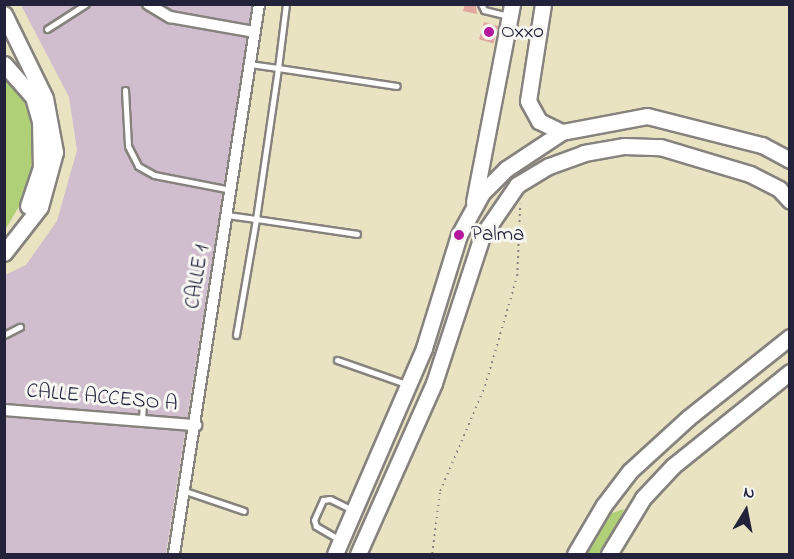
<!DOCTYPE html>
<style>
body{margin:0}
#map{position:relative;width:794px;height:559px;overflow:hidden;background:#e9e3c2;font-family:"Indie Flower",sans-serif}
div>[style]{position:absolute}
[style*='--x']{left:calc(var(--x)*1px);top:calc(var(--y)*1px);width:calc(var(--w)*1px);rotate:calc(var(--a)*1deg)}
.industrial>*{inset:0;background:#d0bdcd}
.green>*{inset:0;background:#b0d078}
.building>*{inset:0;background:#e2a6a0;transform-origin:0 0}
.path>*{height:1.5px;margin-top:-0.75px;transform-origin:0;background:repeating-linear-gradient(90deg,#86827e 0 1.5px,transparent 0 6px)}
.roads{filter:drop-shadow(2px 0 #86827e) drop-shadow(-2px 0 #86827e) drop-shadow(0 2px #86827e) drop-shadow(0 -2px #86827e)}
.lane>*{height:5px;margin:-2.5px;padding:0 2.5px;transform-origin:2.5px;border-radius:2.5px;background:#fff}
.street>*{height:10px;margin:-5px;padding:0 5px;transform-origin:5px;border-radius:5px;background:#fff}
.secondary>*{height:15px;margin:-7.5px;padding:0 7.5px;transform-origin:7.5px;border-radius:7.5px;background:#fff}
.dots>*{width:16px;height:16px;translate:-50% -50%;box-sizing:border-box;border:3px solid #f6f6f2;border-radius:50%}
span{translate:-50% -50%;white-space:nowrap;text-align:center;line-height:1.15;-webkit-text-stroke:6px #f6f6f2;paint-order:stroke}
.poi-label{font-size:21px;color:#22223b}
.left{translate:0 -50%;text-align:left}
.street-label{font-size:21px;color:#22223b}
.frame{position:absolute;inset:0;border:6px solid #22223b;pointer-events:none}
.north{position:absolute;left:716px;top:481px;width:60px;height:60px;-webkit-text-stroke:4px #f6f6f2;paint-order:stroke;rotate:10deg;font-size:16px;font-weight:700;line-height:24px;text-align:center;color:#22223b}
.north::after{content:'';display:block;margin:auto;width:21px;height:27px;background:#22223b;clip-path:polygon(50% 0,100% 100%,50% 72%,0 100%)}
</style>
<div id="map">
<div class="industrial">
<div style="clip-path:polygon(21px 5px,252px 5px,166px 554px,5px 554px,5px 275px,26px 265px,57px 221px,77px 150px,69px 97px)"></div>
</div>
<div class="green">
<div style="clip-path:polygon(5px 81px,18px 86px,34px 128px,30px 188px,5px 230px)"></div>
<div style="clip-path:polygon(624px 509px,608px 554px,585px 554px,606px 515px)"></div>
</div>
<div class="building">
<div style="clip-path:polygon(465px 4px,476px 4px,477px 14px,463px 11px)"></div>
<div style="left:484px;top:22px;width:15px;height:18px;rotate:16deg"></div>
</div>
<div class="path">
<div style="--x:432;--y:554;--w:64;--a:-82.8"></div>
<div style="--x:440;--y:491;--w:114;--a:-66.8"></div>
<div style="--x:485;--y:386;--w:115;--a:-73.8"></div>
<div style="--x:517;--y:276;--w:72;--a:-87.6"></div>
</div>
<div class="roads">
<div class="lane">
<div style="--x:286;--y:4;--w:64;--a:97.1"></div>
<div style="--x:278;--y:68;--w:120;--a:8.6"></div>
<div style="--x:481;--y:4;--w:7;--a:63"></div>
<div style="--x:484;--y:10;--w:25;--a:14"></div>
<div style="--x:47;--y:29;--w:46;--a:-32.7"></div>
<div style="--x:125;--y:90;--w:56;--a:86.9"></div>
<div style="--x:128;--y:146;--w:22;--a:63"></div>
<div style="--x:138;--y:166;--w:18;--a:29"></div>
<div style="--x:154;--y:175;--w:78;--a:11"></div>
<div style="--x:227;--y:215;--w:29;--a:8"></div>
<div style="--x:256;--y:219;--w:153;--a:-81.7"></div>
<div style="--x:278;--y:68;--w:28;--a:-172"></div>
<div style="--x:4;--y:335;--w:18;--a:-27"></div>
<div style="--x:236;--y:335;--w:118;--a:-80.2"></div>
<div style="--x:256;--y:219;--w:102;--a:8.4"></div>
<div style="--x:337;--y:360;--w:73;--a:19.2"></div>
<div style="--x:112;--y:396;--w:25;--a:2"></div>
<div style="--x:137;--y:397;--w:7;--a:34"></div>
<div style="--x:143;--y:401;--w:20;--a:93"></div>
<div style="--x:185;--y:491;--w:62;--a:18.7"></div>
<div style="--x:340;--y:540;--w:28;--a:-150"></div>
<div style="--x:316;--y:526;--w:6;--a:-108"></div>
<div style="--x:314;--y:520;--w:22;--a:-66"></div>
<div style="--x:323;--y:500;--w:7;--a:-8"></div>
<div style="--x:330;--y:499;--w:25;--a:26"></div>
</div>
<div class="street">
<div style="--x:148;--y:4;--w:26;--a:31"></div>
<div style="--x:170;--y:17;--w:85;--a:10.1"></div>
<div style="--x:4;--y:410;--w:193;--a:4.5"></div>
<div style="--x:174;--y:554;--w:557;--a:-81.21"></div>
</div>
<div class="secondary">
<div style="--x:543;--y:4;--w:98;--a:98.8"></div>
<div style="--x:528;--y:101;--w:23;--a:61"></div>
<div style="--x:539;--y:121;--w:25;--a:26"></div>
<div style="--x:4;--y:14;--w:93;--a:64"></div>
<div style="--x:45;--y:98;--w:55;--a:79.5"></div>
<div style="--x:55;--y:152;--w:57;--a:105.3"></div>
<div style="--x:40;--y:207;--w:58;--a:128"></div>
<div style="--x:4;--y:64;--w:44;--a:48.7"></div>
<div style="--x:33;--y:97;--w:25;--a:74"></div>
<div style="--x:40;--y:121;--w:46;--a:88.8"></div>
<div style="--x:41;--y:167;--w:41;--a:108.4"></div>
<div style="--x:474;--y:202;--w:202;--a:-79.1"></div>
<div style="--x:335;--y:554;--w:224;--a:-66.6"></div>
<div style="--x:424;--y:348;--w:118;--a:-72.8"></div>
<div style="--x:459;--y:235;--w:48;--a:-61.3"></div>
<div style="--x:482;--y:193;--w:34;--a:-45"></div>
<div style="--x:506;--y:169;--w:67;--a:-33.5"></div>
<div style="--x:562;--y:132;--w:86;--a:-10.7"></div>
<div style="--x:647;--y:116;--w:119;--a:14.2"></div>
<div style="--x:762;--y:145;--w:32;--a:28"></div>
<div style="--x:358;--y:554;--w:187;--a:-66"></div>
<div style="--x:434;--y:383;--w:155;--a:-71.9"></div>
<div style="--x:482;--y:236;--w:62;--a:-55.5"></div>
<div style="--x:517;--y:185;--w:37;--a:-31"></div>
<div style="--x:549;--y:166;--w:37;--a:-20"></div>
<div style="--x:584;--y:153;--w:41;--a:-9.9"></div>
<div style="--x:624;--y:146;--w:36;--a:2"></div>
<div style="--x:660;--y:147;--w:94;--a:16.7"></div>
<div style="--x:750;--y:174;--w:33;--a:27"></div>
<div style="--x:779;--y:189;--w:16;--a:47"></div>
<div style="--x:575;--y:554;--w:57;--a:-59.4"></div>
<div style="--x:604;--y:505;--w:43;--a:-52.6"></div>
<div style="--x:630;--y:471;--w:79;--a:-42.4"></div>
<div style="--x:688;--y:418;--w:130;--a:-38.5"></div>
<div style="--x:609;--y:554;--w:66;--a:-58.7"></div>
<div style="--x:643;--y:498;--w:44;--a:-46.8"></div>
<div style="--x:673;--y:466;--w:150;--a:-38.8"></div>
</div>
</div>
<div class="dots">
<div style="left:489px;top:32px;background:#b5179e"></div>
<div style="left:459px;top:235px;background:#b5179e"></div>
</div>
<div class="poi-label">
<span class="left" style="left:501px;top:32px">Oxxo</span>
<span class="left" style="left:471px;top:235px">Palma</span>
</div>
<div class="street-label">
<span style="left:198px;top:277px;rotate:-81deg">CALLE 1</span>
<span style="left:102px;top:398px;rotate:5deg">CALLE ACCESO A</span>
</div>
<div class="frame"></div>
<div class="north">N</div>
</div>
